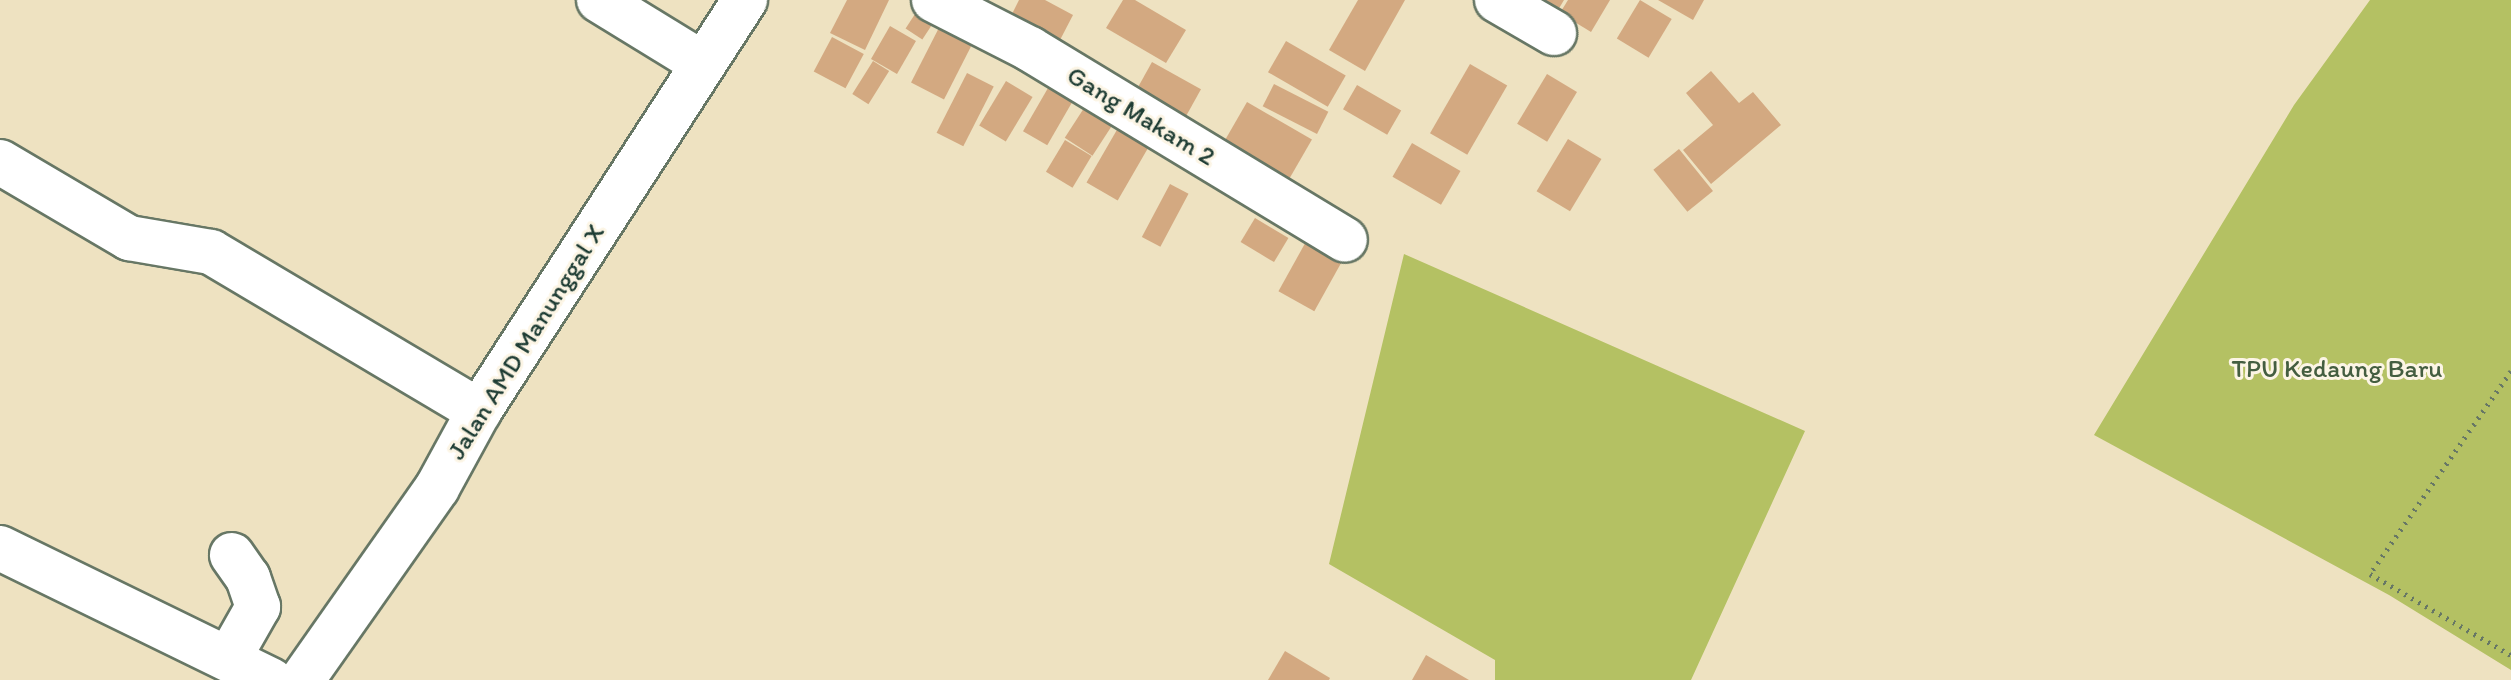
<!DOCTYPE html>
<style>
body{margin:0}
#map{position:relative;width:2511px;height:680px;overflow:hidden;background:#eee2c1;font-family:Itim,sans-serif}
div>[style]{position:absolute}
[style*='--x']{left:calc(var(--x)*1px);top:calc(var(--y)*1px);width:calc(var(--w)*1px);rotate:calc(var(--a)*1deg)}
.green>*{inset:0;background:#b4c163}
.building>*{inset:0;background:#d3a981;transform-origin:0 0}
.path>*{height:5px;margin-top:-2.5px;transform-origin:0;background:repeating-linear-gradient(90deg,#677765 0 2px,transparent 0 8px)}
.roads{filter:drop-shadow(2px 0 #677765) drop-shadow(-2px 0 #677765) drop-shadow(0 2px #677765) drop-shadow(0 -2px #677765)}
.minor>*{height:44px;margin:-22px;padding:0 22px;transform-origin:22px;border-radius:22px;background:#fff}
span{translate:-50% -50%;white-space:nowrap;text-align:center;line-height:1.15;-webkit-text-stroke:6px #fcf5e5;paint-order:stroke}
.street-label{font-size:26px;color:#1f3d34}
.park-label{font-size:26px;color:#445e40}
</style>
<div id="map">
<div class="green">
<div style="clip-path:polygon(2370px 0,2511px 0,2511px 670px,2389px 595px,2094px 435px,2294px 105px)"></div>
<div style="clip-path:polygon(1404px 254px,1805px 431px,1691px 680px,1495px 680px,1495px 660px,1329px 564px)"></div>
</div>
<div class="building">
<div style="clip-path:polygon(847px 0,889px 0,865px 50px,830px 33px)"></div>
<div style="clip-path:polygon(1019px 0,1045px 0,1073px 15px,1060px 40px,1012px 14px)"></div>
<div style="clip-path:polygon(1123px 0,1135px 0,1186px 30px,1166px 63px,1106px 28px)"></div>
<div style="clip-path:polygon(1358px 0,1405px 0,1365px 71px,1329px 50px)"></div>
<div style="clip-path:polygon(1542px 0,1564px 0,1558px 10px)"></div>
<div style="clip-path:polygon(1568px 0,1610px 0,1591px 32px,1560px 13px)"></div>
<div style="left:1640px;top:0;width:37px;height:45px;rotate:31deg"></div>
<div style="clip-path:polygon(1658px 0,1704px 0,1693px 20px)"></div>
<div style="left:917px;top:11px;width:20px;height:21px;rotate:33deg"></div>
<div style="left:946px;top:14px;width:37px;height:77px;rotate:27deg"></div>
<div style="left:890px;top:26px;width:30px;height:38px;rotate:30deg"></div>
<div style="left:832px;top:37px;width:36px;height:39px;rotate:28deg"></div>
<div style="left:1286px;top:41px;width:69px;height:36px;rotate:30deg"></div>
<div style="left:873px;top:61px;width:19px;height:39px;rotate:32deg"></div>
<div style="left:1152px;top:62px;width:56px;height:45px;rotate:29deg"></div>
<div style="left:1470px;top:64px;width:43px;height:80px;rotate:30deg"></div>
<div style="clip-path:polygon(1711px 71px,1739px 103px,1753px 92px,1781px 125px,1711px 184px,1683px 150px,1713px 125px,1686px 93px)"></div>
<div style="left:967px;top:73px;width:30px;height:67px;rotate:27deg"></div>
<div style="left:1547px;top:74px;width:35px;height:58px;rotate:31deg"></div>
<div style="left:1006px;top:81px;width:31px;height:52px;rotate:31deg"></div>
<div style="left:1274px;top:84px;width:61px;height:25px;rotate:27deg"></div>
<div style="left:1357px;top:85px;width:51px;height:28px;rotate:30deg"></div>
<div style="left:1048px;top:88px;width:28px;height:50px;rotate:30deg"></div>
<div style="left:1247px;top:102px;width:75px;height:58px;rotate:30deg"></div>
<div style="left:1086px;top:105px;width:33px;height:39px;rotate:33deg"></div>
<div style="left:1118px;top:128px;width:36px;height:63px;rotate:30deg"></div>
<div style="left:1568px;top:139px;width:39px;height:61px;rotate:31deg"></div>
<div style="left:1065px;top:140px;width:31px;height:37px;rotate:31deg"></div>
<div style="left:1412px;top:143px;width:56px;height:39px;rotate:30deg"></div>
<div style="left:1679px;top:149px;width:54px;height:33px;rotate:51deg"></div>
<div style="left:1170px;top:184px;width:21px;height:60px;rotate:28deg"></div>
<div style="left:1255px;top:218px;width:39px;height:28px;rotate:31deg"></div>
<div style="left:1308px;top:238px;width:41px;height:61px;rotate:29deg"></div>
<div style="clip-path:polygon(1285px 651px,1330px 678px,1329px 680px,1268px 680px)"></div>
<div style="clip-path:polygon(1426px 655px,1469px 680px,1412px 680px)"></div>
</div>
<div class="path">
<div style="--x:2511;--y:371;--w:247;--a:124.8"></div>
<div style="--x:2370;--y:574;--w:163;--a:29.9"></div>
</div>
<div class="roads">
<div class="minor">
<div style="--x:599;--y:0;--w:121;--a:31.5"></div>
<div style="--x:934;--y:0;--w:108;--a:27"></div>
<div style="--x:1030;--y:49;--w:368;--a:31.2"></div>
<div style="--x:1497;--y:0;--w:66;--a:30.1"></div>
<div style="--x:0;--y:162;--w:150;--a:30.5"></div>
<div style="--x:129;--y:238;--w:83;--a:9.7"></div>
<div style="--x:211;--y:252;--w:312;--a:30.7"></div>
<div style="--x:0;--y:548;--w:301;--a:26"></div>
<div style="--x:229;--y:658;--w:59;--a:-60.4"></div>
<div style="--x:258;--y:607;--w:31;--a:-109"></div>
<div style="--x:248;--y:578;--w:28;--a:-125"></div>
<div style="--x:302;--y:680;--w:235;--a:-54.9"></div>
<div style="--x:437;--y:488;--w:88;--a:-61.4"></div>
<div style="--x:479;--y:411;--w:490;--a:-57.1"></div>
</div>
</div>
<div class="street-label">
<span style="left:1141px;top:116px;rotate:31deg">Gang Makam 2</span>
<span style="left:526px;top:342px;rotate:-58deg">Jalan AMD Manunggal X</span>
</div>
<div class="park-label">
<span style="left:2337px;top:369px">TPU Kedaung Baru</span>
</div>
</div>
